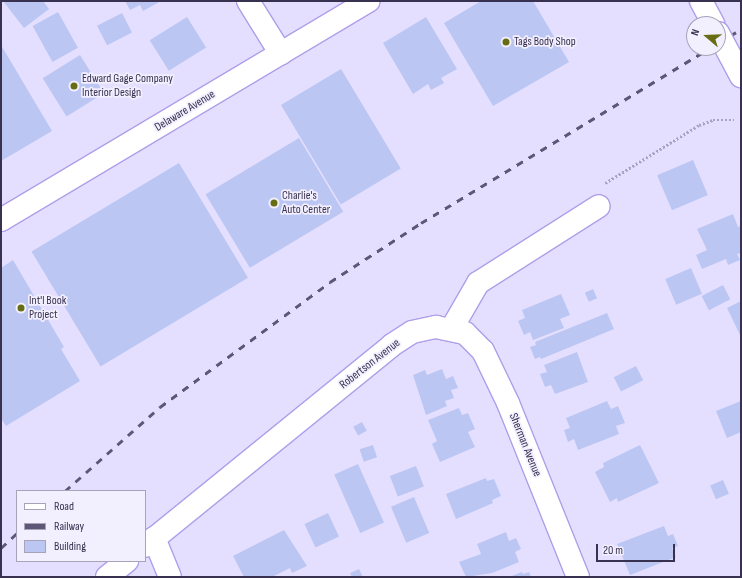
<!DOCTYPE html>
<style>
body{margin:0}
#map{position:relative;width:742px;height:578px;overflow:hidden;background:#e5dfff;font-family:"Sofia Sans Condensed",sans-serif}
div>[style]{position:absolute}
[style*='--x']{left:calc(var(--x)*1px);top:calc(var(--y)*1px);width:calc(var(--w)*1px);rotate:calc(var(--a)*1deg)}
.building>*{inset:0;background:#bbc6f3;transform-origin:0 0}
.path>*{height:2.5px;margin-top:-1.25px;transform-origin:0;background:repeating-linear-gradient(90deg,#a9a2c2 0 2px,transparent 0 4px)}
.roads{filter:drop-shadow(1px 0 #af9ee9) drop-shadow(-1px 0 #af9ee9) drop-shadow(0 1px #af9ee9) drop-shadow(0 -1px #af9ee9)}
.street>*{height:22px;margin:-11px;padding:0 11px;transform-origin:11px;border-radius:11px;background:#fff}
.secondary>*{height:22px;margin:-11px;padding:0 11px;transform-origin:11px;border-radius:11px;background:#fff}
.rail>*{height:3px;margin-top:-1.5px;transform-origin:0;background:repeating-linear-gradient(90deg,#5d5775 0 7px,transparent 0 14px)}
.bridges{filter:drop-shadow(1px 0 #af9ee9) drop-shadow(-1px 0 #af9ee9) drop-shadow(0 1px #af9ee9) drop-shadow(0 -1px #af9ee9)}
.secondary-bridge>*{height:22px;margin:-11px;padding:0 11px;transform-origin:11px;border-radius:11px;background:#fff}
.dots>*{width:11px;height:11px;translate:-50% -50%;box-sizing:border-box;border:2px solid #f2efff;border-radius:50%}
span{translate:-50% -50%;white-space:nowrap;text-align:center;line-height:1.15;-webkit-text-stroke:3.5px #f2efff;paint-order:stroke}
.poi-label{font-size:12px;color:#38314f}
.left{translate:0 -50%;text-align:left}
.street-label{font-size:12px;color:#38314f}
.frame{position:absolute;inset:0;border:2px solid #38314f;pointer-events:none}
.legend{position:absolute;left:16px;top:490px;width:130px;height:72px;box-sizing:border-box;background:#f2efff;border:1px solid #a8a3b9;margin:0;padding:5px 7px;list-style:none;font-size:12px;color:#38314f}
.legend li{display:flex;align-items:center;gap:8px;height:20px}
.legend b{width:20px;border:1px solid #a8a3b9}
.north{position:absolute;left:686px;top:16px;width:40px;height:40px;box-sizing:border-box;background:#f2efff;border:1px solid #a8a3b9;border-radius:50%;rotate:289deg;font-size:11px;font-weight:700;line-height:16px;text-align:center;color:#38314f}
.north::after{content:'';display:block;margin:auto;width:14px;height:18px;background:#676d12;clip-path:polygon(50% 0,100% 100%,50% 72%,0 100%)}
.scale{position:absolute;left:596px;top:544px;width:79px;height:18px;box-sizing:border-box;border:2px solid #38314f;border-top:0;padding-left:5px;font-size:12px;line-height:14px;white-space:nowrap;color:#38314f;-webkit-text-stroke:3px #f2efff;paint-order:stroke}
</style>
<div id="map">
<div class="building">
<div style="clip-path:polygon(3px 1px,43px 1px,49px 9px,24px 28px)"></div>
<div style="clip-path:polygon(125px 1px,161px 1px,143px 11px,140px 5px,130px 10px)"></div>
<div style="clip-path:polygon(481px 1px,533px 1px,569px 62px,493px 106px,444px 23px)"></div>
<div style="left:58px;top:12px;width:41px;height:29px;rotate:61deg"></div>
<div style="left:122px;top:13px;width:22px;height:28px;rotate:63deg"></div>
<div style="left:187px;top:17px;width:36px;height:44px;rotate:58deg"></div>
<div style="clip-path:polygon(426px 17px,457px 69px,441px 78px,444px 83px,431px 90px,428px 84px,413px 94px,383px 43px)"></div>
<div style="clip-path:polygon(1px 45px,52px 131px,1px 161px)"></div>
<div style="left:80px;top:55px;width:45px;height:44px;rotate:58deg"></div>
<div style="left:341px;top:69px;width:116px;height:70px;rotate:59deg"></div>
<div style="left:299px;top:138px;width:86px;height:109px;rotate:59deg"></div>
<div style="left:693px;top:160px;width:38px;height:39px;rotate:67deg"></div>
<div style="left:179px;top:163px;width:134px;height:172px;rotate:59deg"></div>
<div style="clip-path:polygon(733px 214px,738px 227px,741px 226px,741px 253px,737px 254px,740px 260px,728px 265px,726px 259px,702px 269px,696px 255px,707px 250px,697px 229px)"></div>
<div style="clip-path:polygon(13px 260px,64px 347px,61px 349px,80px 381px,6px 426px,1px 418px,1px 268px)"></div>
<div style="left:691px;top:268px;width:28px;height:28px;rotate:67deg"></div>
<div style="left:723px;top:285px;width:16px;height:24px;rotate:63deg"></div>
<div style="left:593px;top:289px;width:10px;height:9px;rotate:66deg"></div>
<div style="clip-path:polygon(561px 294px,570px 315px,560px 319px,564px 328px,533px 340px,530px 332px,524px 335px,518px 321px,525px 318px,522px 310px)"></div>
<div style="clip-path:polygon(741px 301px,741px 337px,727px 308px)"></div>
<div style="clip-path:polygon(607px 313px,614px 329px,541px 359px,540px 357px,535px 359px,530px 347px,536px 345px,535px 342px)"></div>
<div style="clip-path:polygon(577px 352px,588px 382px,555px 394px,551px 385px,545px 387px,540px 374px,547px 372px,544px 365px)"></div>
<div style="left:636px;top:366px;width:16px;height:25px;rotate:63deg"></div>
<div style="clip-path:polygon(442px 369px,446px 379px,453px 376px,458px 388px,451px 390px,454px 398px,445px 401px,447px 406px,426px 415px,413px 375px,425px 370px,427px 375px)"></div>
<div style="clip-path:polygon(607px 401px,611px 409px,618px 406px,625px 423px,616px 426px,619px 434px,578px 450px,574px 439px,568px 442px,564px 430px,570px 428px,566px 418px)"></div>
<div style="clip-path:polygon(741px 401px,741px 432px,727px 438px,716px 411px)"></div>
<div style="clip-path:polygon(459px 408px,462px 415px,468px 413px,475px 429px,468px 432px,475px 447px,440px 462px,432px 444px,437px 441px,428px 420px)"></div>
<div style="left:362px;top:422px;width:10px;height:10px;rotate:61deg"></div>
<div style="left:373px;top:445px;width:13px;height:14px;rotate:72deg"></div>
<div style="clip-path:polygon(640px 445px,659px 483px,618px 502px,617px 498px,610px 502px,595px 472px,604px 467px,603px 463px)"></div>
<div style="left:358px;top:464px;width:64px;height:26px;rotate:66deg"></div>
<div style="left:416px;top:466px;width:22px;height:28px;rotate:69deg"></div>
<div style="clip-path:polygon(486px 478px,487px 481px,494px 479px,501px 496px,492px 500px,493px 503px,456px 519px,446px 494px)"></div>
<div style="left:723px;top:480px;width:15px;height:14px;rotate:67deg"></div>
<div style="left:414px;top:497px;width:39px;height:25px;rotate:67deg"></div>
<div style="left:328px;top:513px;width:26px;height:26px;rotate:65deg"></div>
<div style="clip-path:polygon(664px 526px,668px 536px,673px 534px,678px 546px,672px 548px,676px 557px,630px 575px,617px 544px)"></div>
<div style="clip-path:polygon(284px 530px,307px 566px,292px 573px,290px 568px,272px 577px,244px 577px,233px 556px)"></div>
<div style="clip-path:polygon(506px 532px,509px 541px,516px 538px,521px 549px,515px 552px,519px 562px,492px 573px,466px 577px,459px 562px,481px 554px,477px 544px)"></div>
<div style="clip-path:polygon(359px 569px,363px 577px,352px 577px,350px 573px)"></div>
<div style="clip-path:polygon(522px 572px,523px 574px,529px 572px,531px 577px,509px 577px)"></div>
</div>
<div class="path">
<div style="--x:605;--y:183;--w:110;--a:-31.7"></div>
<div style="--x:699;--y:125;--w:15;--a:-20"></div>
<div style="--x:713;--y:120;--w:21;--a:0"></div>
</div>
<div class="roads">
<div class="street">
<div style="--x:248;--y:1;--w:62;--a:58.1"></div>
<div style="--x:1;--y:220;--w:428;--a:-30.8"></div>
<div style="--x:452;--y:328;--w:52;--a:-60"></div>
<div style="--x:478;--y:283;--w:143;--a:-32.5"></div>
<div style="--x:154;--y:538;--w:42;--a:67.7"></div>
<div style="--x:145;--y:546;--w:318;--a:-39.1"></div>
<div style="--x:392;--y:345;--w:24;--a:-33"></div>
<div style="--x:412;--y:332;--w:25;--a:-12"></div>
<div style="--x:436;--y:327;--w:30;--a:12"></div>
<div style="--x:465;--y:333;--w:25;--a:45"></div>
<div style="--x:483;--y:351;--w:58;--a:64.3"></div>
<div style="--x:508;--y:403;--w:188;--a:68.1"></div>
<div style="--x:107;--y:577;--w:26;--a:-39"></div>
</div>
<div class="secondary">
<div style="--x:701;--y:1;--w:26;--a:62"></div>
</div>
</div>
<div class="rail">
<div style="--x:718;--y:43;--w:27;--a:-31"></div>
<div style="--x:65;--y:491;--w:127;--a:-41.5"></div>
<div style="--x:160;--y:407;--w:211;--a:-36.3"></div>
<div style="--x:330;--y:282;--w:108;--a:-33"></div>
<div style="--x:421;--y:223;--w:338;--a:-31.2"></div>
<div style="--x:1;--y:548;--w:22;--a:-43"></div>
</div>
<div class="bridges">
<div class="secondary-bridge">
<div style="--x:718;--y:33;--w:49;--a:61.9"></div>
</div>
</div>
<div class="dots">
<div style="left:506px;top:42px;background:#676d12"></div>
<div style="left:74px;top:86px;background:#676d12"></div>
<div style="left:274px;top:203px;background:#676d12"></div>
<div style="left:21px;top:308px;background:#676d12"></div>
</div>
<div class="poi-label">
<span class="left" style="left:514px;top:42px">Tags Body Shop</span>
<span class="left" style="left:82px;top:86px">Edward Gage Company<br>Interior Design</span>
<span class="left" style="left:282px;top:203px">Charlie's<br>Auto Center</span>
<span class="left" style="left:29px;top:308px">Int'l Book<br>Project</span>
</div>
<div class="street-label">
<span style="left:185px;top:111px;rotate:-31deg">Delaware Avenue</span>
<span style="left:370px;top:364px;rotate:-38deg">Robertson Avenue</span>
<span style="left:525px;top:445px;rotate:68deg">Sherman Avenue</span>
</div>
<div class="frame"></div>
<ul class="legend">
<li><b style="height:5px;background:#fff"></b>Road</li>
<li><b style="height:5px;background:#5d5775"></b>Railway</li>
<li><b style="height:11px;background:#bbc6f3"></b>Building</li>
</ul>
<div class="north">N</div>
<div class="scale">20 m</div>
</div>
